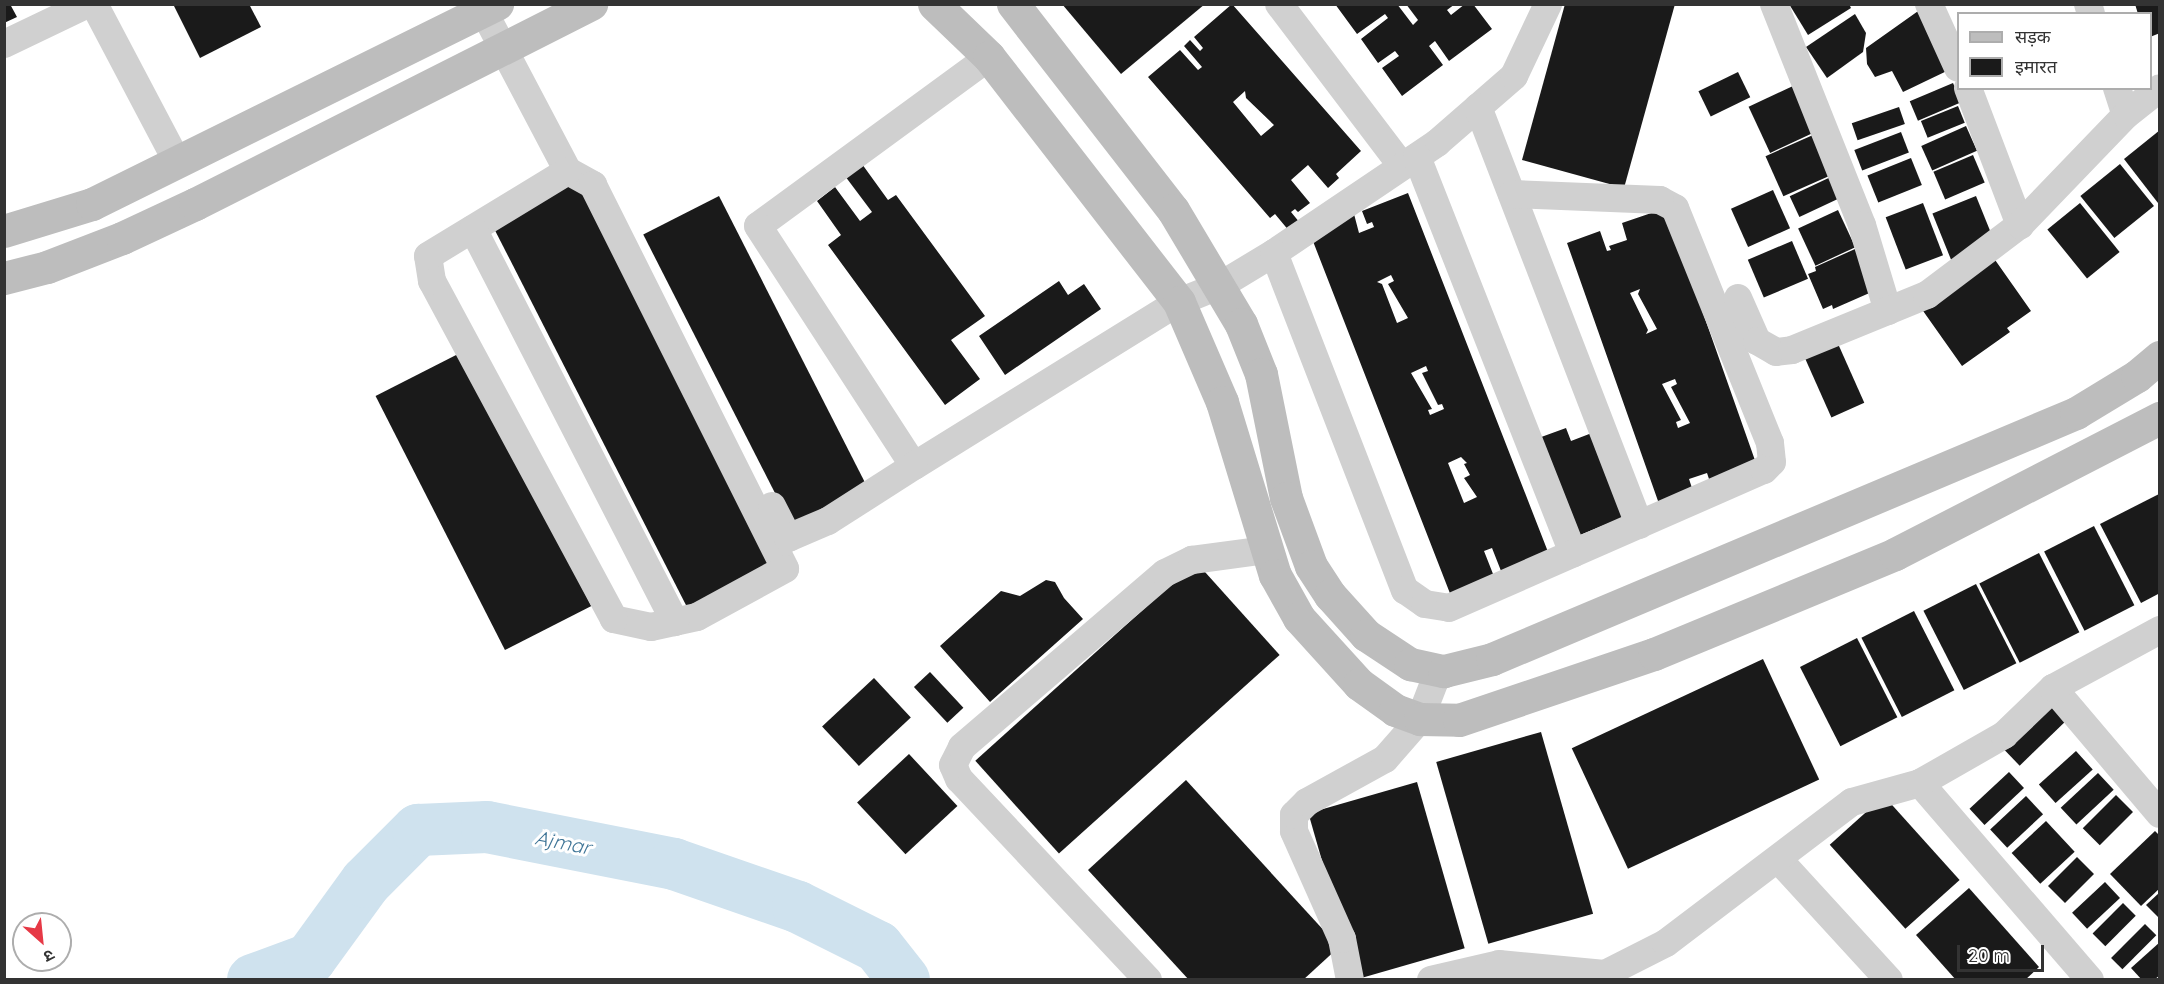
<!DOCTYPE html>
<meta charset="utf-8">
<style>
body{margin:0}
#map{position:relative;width:2164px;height:984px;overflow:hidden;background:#fff;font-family:Quicksand,"Noto Sans Devanagari",sans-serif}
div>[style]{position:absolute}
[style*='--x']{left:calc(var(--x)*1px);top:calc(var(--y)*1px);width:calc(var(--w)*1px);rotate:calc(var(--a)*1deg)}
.river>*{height:52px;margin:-26px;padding:0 26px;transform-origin:26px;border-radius:26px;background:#cfe2ee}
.building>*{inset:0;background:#1a1a1a;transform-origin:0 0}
.street>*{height:28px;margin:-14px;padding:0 14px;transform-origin:14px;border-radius:14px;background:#d0d0d0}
.secondary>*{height:33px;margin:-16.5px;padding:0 16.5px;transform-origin:16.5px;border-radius:16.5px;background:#bdbdbd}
span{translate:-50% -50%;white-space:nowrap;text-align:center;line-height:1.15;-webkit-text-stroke:6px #fff;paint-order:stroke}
.water-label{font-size:20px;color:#3f7597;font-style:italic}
.frame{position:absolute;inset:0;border:6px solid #333;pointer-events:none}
.legend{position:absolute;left:1957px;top:12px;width:195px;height:78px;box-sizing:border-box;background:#fff;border:2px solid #adadad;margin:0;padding:8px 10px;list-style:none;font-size:18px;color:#333}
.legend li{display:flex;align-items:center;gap:12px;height:30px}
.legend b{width:30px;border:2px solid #adadad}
.north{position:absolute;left:12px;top:912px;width:60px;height:60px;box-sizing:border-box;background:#fff;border:2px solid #adadad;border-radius:50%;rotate:153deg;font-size:16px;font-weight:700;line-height:24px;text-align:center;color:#333}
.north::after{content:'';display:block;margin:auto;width:21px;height:27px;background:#e63946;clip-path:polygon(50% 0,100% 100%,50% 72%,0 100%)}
.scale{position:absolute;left:1957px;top:945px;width:87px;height:27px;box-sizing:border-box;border:3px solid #333;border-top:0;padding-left:8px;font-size:18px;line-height:21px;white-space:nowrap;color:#333;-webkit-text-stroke:4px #fff;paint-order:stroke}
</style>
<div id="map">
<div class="river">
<div style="--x:253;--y:980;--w:61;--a:-20.2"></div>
<div style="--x:310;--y:959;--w:95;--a:-54"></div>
<div style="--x:366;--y:882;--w:74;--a:-45"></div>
<div style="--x:418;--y:830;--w:69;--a:-2.5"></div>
<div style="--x:487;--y:827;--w:191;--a:11.2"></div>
<div style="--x:674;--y:864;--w:131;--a:19.1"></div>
<div style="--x:798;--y:907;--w:89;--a:26.6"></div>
<div style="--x:878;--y:947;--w:42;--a:51.8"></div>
</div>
<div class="building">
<div style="clip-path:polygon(4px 4px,10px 4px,17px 17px,4px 23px)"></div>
<div style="clip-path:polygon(173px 4px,249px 4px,261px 27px,200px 58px)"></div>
<div style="clip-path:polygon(1062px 4px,1205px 4px,1121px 74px)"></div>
<div style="clip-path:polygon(evenodd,1232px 4px,1361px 151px,1336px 174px,1339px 178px,1328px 188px,1308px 165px,1291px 180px,1310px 203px,1298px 212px,1295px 209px,1291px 212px,1300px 223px,1290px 232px,1275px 214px,1270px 218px,1148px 77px,1180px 50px,1198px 70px,1202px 67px,1184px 46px,1190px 40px,1200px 51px,1203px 48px,1194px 37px,1232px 4px,1245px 91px,1246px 98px,1274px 125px,1261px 136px,1233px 102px,1245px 91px)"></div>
<div style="clip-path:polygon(1335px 4px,1397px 4px,1413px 25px,1418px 20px,1406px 4px,1455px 4px,1447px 10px,1451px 15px,1465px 4px,1473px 4px,1492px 29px,1449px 61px,1435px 41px,1429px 46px,1443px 65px,1402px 96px,1382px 68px,1399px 56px,1395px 51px,1378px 63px,1361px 39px,1388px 18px,1385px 14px,1357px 34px)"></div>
<div style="clip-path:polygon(1565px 4px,1675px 4px,1624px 188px,1522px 160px)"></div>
<div style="clip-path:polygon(1789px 4px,1849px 4px,1851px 8px,1808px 35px)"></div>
<div style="clip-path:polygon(2135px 4px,2160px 4px,2160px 33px,2150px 37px,2150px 14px,2138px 14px)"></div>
<div style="clip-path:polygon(1921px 9px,1951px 69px,1903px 92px,1892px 71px,1875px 77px,1867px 64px,1866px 48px)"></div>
<div style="clip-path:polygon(1855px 14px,1866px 33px,1863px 52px,1827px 78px,1806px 47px)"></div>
<div style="left:1738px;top:72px;width:28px;height:44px;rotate:64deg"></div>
<div style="left:1953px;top:83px;width:21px;height:47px;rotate:67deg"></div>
<div style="left:1793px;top:86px;width:51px;height:49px;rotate:65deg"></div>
<div style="left:1958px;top:106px;width:18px;height:40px;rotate:68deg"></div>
<div style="left:1899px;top:107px;width:18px;height:50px;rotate:71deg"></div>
<div style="left:1966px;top:126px;width:27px;height:49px;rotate:66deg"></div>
<div style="clip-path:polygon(2160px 130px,2160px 202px,2158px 203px,2124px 159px)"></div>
<div style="left:1901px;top:132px;width:22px;height:50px;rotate:69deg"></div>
<div style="left:1813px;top:135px;width:44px;height:52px;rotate:66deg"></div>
<div style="left:1973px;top:155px;width:30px;height:43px;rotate:67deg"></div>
<div style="left:1911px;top:158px;width:29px;height:47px;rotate:68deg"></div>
<div style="clip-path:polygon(862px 164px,888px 200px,896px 195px,985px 316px,951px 340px,980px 379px,945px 405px,828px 245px,841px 235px,817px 201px,835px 187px,860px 221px,872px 212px,845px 176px)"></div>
<div style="left:2120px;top:164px;width:54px;height:51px;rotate:51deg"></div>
<div style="left:1835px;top:175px;width:23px;height:50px;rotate:65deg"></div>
<div style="left:577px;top:182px;width:434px;height:95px;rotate:63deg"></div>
<div style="left:1773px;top:190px;width:42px;height:46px;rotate:66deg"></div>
<div style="clip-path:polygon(evenodd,1408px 193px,1550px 557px,1503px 576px,1492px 548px,1484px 551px,1495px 579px,1451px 596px,1309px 231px,1354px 214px,1359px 233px,1374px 227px,1372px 222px,1367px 224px,1362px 211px,1408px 193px,1391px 275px,1394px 281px,1388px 284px,1408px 318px,1397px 323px,1382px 284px,1377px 282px,1391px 275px,1408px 193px,1426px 366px,1428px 371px,1422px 373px,1438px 405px,1442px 404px,1444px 409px,1430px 415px,1428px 410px,1432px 409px,1411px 373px,1426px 366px,1408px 193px,1461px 457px,1467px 463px,1464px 464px,1470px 475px,1464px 478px,1477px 497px,1464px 503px,1448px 463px,1461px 457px)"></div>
<div style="left:719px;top:196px;width:326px;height:85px;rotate:63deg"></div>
<div style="left:1976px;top:196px;width:50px;height:47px;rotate:68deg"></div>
<div style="left:1923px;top:203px;width:56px;height:40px;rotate:69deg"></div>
<div style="left:2080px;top:203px;width:63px;height:42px;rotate:51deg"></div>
<div style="clip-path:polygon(evenodd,1666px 208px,1763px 483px,1716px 500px,1707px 473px,1689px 479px,1698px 506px,1664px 518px,1567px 243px,1600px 231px,1607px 251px,1611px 250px,1609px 246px,1627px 240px,1622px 223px,1666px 208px,1640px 289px,1638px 294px,1657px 329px,1646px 334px,1648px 330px,1630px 293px,1640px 289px,1666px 208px,1675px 379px,1677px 384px,1671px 387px,1690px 423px,1678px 428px,1676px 422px,1681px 420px,1662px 384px,1675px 379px)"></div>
<div style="left:1838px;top:210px;width:41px;height:44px;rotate:65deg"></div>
<div style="left:1792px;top:241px;width:41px;height:48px;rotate:67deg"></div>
<div style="clip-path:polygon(1855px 249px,1874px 291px,1833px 309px,1832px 305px,1823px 309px,1808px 274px,1816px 271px,1815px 267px)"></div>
<div style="clip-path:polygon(1993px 257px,2031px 311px,2007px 328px,2010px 332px,1962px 366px,1921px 308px)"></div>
<div style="clip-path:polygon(1059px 281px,1068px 295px,1084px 284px,1101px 309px,1005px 375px,979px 336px)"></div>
<div style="left:1835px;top:337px;width:72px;height:36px;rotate:66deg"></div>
<div style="left:462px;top:352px;width:285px;height:97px;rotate:63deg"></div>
<div style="clip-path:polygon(1566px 428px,1571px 441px,1597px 431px,1629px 515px,1575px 537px,1533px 440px)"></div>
<div style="clip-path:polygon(2159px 494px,2160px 593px,2141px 603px,2100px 524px)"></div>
<div style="left:2094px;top:526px;width:89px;height:56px;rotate:63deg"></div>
<div style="left:2039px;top:553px;width:89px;height:67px;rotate:63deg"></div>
<div style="left:1196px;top:562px;width:125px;height:297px;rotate:48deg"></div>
<div style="clip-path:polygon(1046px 580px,1055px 582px,1064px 598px,1083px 619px,990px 702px,940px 646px,1001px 591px,1020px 596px)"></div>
<div style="left:1976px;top:584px;width:89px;height:59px;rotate:63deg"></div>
<div style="left:1914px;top:611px;width:89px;height:59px;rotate:63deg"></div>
<div style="left:1857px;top:638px;width:89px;height:64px;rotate:63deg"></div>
<div style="left:1763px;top:659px;width:133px;height:211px;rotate:65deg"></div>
<div style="left:930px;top:672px;width:49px;height:22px;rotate:47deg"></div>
<div style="left:874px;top:678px;width:54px;height:71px;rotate:47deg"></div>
<div style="left:2047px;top:699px;width:29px;height:66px;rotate:46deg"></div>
<div style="left:1541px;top:732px;width:189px;height:109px;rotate:74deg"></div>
<div style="left:2076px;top:751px;width:25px;height:50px;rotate:48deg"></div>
<div style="left:909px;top:754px;width:71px;height:71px;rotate:47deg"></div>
<div style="left:2009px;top:772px;width:22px;height:54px;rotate:47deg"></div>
<div style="left:2098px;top:773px;width:23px;height:51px;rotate:47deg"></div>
<div style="clip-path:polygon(1186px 780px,1339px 947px,1303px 980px,1189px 980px,1088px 870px)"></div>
<div style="left:1417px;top:782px;width:173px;height:113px;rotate:74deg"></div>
<div style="left:2116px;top:795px;width:24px;height:47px;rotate:45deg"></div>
<div style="left:1884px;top:796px;width:113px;height:73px;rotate:48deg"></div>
<div style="left:2026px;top:796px;width:25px;height:49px;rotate:47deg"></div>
<div style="left:2046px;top:821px;width:42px;height:47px;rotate:47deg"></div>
<div style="clip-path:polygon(2155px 831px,2160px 836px,2160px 888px,2141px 906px,2110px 874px)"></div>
<div style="left:2077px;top:857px;width:24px;height:41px;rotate:45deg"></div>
<div style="left:2105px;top:882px;width:22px;height:45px;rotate:47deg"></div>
<div style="clip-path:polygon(1969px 888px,2039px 967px,2025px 980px,1956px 980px,1916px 935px)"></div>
<div style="clip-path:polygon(2160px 892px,2160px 919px,2146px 905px)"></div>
<div style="left:2123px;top:903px;width:18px;height:43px;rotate:45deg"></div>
<div style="left:2145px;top:924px;width:16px;height:48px;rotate:45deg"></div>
<div style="clip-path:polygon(2160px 942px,2160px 975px,2154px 980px,2142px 980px,2131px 968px)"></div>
</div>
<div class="street">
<div style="--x:94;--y:4;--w:180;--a:62.2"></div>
<div style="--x:1279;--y:4;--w:203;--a:52.8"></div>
<div style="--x:1774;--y:4;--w:238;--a:68.3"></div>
<div style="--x:1862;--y:225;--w:90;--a:73.2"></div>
<div style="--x:1929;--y:4;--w:70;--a:65.6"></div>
<div style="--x:2088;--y:4;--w:10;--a:73"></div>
<div style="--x:484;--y:12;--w:180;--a:62.2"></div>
<div style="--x:4;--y:44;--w:93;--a:-25.5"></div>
<div style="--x:989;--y:57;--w:286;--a:143.8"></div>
<div style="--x:758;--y:226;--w:286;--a:57"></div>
<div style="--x:914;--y:466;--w:312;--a:-31.8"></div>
<div style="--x:1179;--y:302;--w:45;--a:-22"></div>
<div style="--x:1221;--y:285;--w:62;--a:-31.1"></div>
<div style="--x:1274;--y:253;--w:197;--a:-34"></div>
<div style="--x:1437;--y:143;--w:102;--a:-41"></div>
<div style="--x:1514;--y:76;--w:80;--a:-64.7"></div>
<div style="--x:1968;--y:88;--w:147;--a:69.2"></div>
<div style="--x:2117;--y:88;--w:28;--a:72"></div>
<div style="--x:1478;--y:107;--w:448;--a:68.9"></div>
<div style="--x:1417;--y:157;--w:426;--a:68.5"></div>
<div style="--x:568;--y:171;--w:29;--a:29"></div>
<div style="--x:593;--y:185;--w:429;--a:63.4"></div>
<div style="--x:785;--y:569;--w:100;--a:151.4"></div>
<div style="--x:697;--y:617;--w:47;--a:167.7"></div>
<div style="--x:651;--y:627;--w:38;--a:-168"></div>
<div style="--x:614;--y:619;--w:384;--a:-118.3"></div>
<div style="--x:432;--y:281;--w:25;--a:-99"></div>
<div style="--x:428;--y:256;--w:164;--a:-31.3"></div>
<div style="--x:473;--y:229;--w:442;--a:62.8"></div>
<div style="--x:1274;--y:253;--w:362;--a:68.8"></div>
<div style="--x:1405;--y:590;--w:24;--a:35"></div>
<div style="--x:1425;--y:604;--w:24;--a:9"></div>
<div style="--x:1449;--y:608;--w:344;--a:-23.7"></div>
<div style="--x:1764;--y:470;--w:11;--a:-45"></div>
<div style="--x:1772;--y:462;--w:19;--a:-96"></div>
<div style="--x:1770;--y:443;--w:253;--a:-112"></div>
<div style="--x:1675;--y:208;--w:17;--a:-152"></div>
<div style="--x:1660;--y:200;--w:148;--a:-177.7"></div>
<div style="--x:1738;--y:298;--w:47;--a:66.2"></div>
<div style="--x:1757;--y:341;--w:22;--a:30"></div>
<div style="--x:1776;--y:352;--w:16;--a:-7"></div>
<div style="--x:1792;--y:350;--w:146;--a:-22.2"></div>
<div style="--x:1927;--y:295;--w:116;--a:-37"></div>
<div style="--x:2020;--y:225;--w:153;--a:-46.1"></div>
<div style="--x:2126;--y:115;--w:43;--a:-38.5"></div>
<div style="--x:772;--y:506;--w:36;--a:63"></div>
<div style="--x:788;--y:538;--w:43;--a:-23"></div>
<div style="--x:828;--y:521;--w:102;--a:-32.6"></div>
<div style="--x:2053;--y:688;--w:165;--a:49.7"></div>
<div style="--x:1920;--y:783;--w:260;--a:49.2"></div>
<div style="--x:1778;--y:859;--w:164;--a:47.5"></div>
<div style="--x:1148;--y:980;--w:276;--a:-133.2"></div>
<div style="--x:959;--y:779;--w:15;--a:-113"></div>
<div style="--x:953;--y:765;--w:20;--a:-63"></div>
<div style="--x:962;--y:747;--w:267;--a:-40.6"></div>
<div style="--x:1165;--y:573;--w:30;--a:-26"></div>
<div style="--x:1192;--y:560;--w:76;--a:-7.6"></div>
<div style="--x:1350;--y:980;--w:42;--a:-101"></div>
<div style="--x:1342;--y:939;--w:118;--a:-114"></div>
<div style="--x:1294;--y:831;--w:16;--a:-90"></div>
<div style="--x:1294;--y:815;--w:18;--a:-45"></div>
<div style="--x:1307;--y:802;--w:89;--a:-28.9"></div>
<div style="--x:1385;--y:759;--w:53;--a:-48.8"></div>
<div style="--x:1420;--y:719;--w:53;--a:-68.8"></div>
<div style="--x:1431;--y:980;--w:70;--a:-13.2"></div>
<div style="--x:1499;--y:964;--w:106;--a:5.4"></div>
<div style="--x:1605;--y:974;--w:68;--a:-26.9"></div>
<div style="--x:1666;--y:943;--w:233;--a:-37.2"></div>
<div style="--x:1852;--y:802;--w:71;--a:-15.6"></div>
<div style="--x:1920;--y:783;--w:97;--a:-29.7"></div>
<div style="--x:2004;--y:735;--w:68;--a:-43.8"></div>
<div style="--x:2053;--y:688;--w:122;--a:-28.5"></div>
</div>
<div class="secondary">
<div style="--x:934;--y:4;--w:76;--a:43.9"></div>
<div style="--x:989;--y:57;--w:310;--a:52.2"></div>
<div style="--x:1179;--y:302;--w:109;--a:66.7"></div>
<div style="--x:1222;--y:402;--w:181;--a:73"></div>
<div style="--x:1275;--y:575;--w:49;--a:60.8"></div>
<div style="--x:1299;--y:618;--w:89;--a:47.7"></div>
<div style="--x:1359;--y:684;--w:44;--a:35.8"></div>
<div style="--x:1395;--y:710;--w:27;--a:20"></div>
<div style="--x:1420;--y:719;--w:39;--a:1"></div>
<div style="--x:1459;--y:720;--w:206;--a:-18.7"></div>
<div style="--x:1654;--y:654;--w:261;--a:-22.5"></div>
<div style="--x:1895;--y:554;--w:298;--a:-27.2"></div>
<div style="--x:1013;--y:4;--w:261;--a:52.2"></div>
<div style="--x:1173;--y:210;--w:133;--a:59.2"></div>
<div style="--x:1241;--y:324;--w:54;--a:68.2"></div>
<div style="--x:1261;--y:374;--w:126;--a:78.6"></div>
<div style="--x:1286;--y:498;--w:72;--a:69.8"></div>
<div style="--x:1311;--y:566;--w:35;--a:57"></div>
<div style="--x:1330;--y:595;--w:54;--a:48"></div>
<div style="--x:1366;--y:635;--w:53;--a:33.4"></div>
<div style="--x:1410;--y:664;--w:35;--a:12"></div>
<div style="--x:1444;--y:671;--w:49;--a:-14"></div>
<div style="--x:1492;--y:659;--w:634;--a:-22.84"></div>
<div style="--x:2076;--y:413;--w:71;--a:-31.2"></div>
<div style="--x:2137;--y:376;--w:30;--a:-40"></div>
<div style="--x:4;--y:231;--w:92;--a:-17.1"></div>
<div style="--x:92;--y:204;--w:452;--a:-26.3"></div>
<div style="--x:4;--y:278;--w:44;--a:-14.3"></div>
<div style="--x:47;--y:267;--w:80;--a:-21.1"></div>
<div style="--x:122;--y:238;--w:81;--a:-25"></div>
<div style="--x:195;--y:204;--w:444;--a:-26.8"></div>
</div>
<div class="water-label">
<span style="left:563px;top:842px;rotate:11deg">Ajmar</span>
</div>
<div class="frame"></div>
<ul class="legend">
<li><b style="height:8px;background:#bdbdbd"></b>सड़क</li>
<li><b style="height:16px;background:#1a1a1a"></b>इमारत</li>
</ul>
<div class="north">उ</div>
<div class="scale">20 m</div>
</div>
